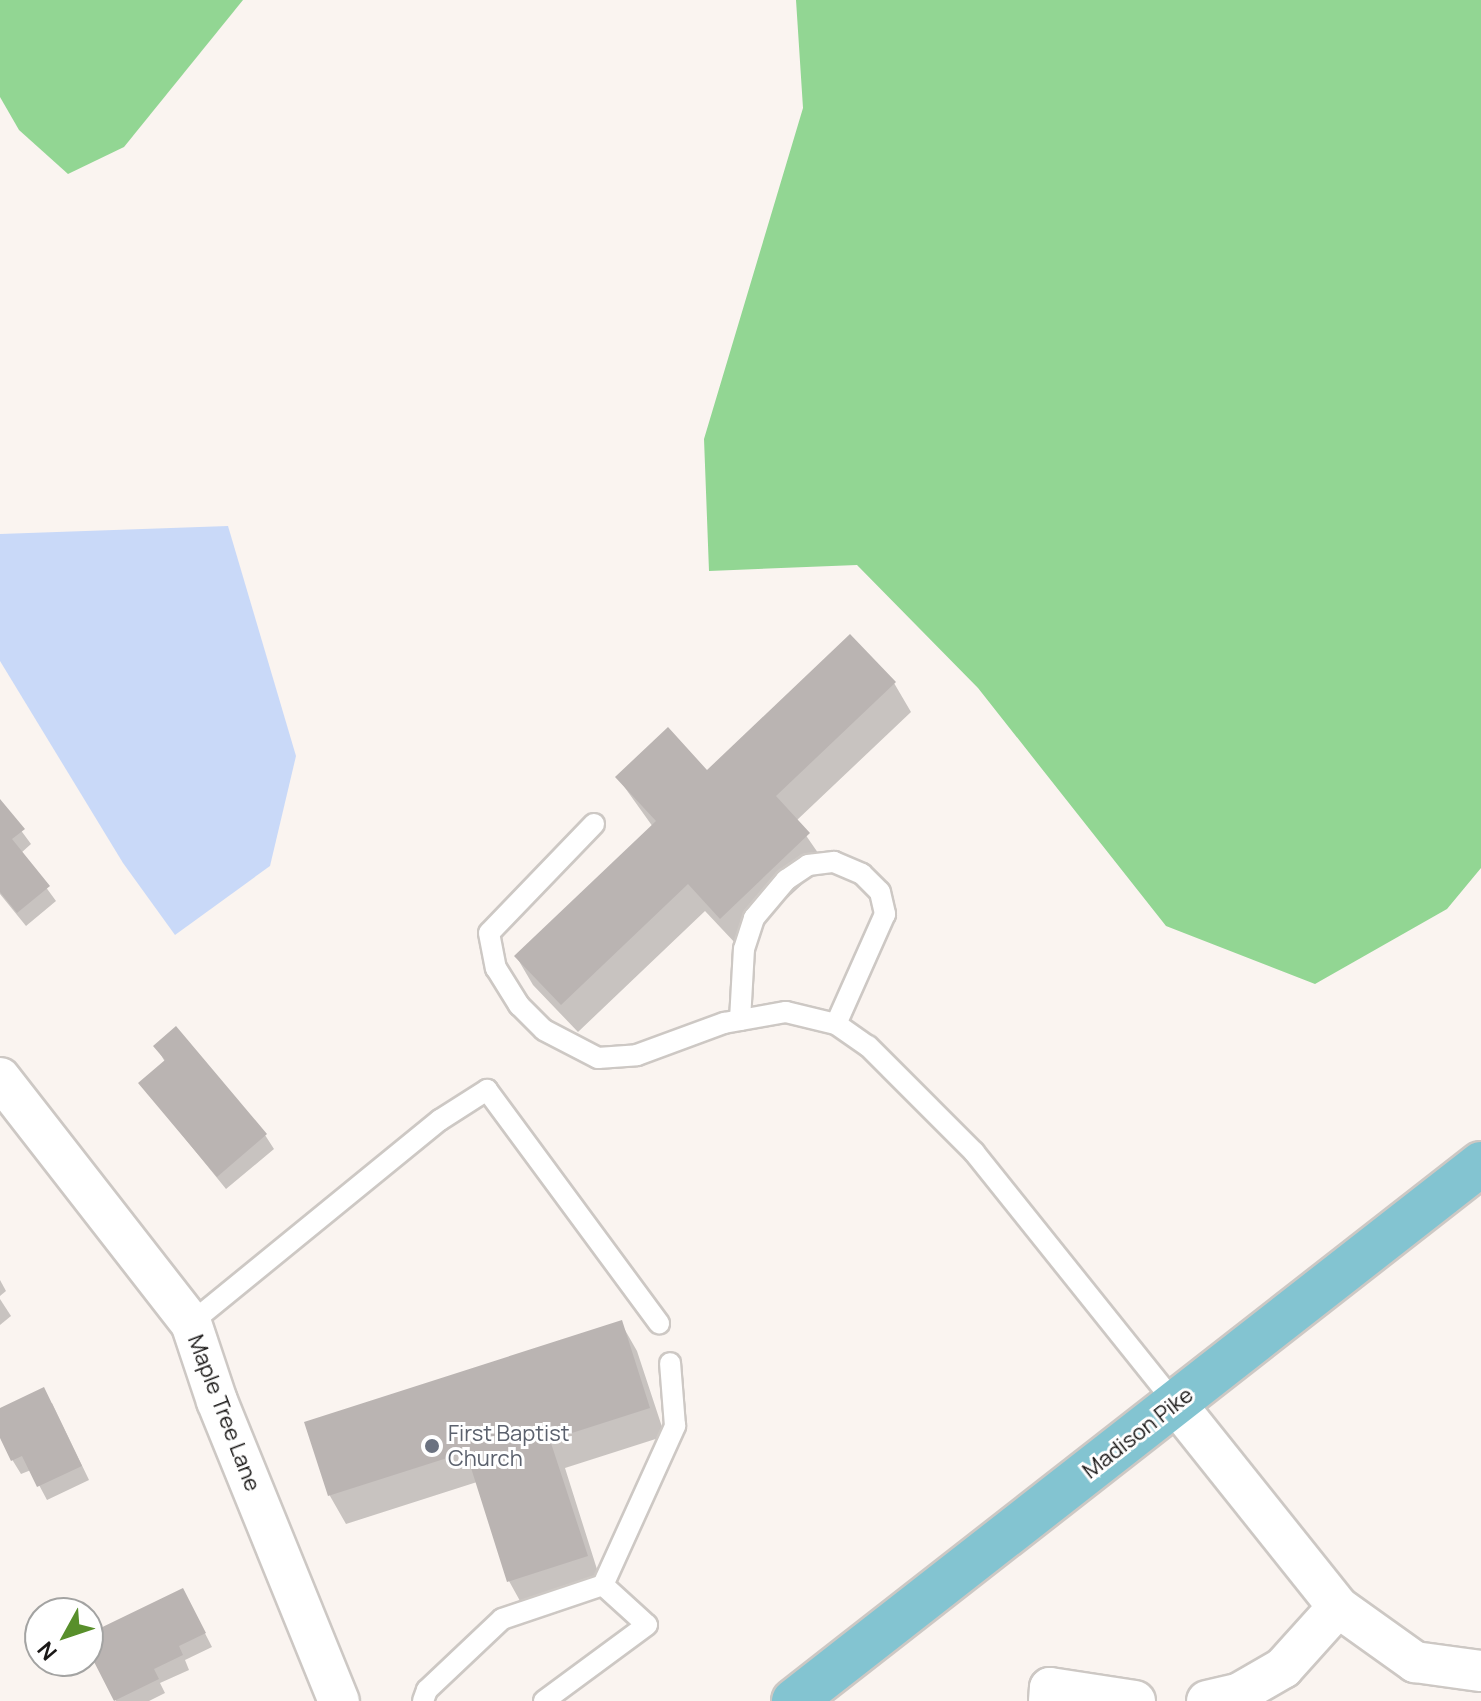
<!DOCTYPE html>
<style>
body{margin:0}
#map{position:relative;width:1481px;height:1701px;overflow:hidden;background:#faf4f0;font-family:Manrope,sans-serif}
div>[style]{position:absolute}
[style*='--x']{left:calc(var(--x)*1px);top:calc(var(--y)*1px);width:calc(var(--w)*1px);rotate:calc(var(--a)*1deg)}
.forest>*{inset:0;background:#92d693}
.water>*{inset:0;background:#c9d9f8}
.shadow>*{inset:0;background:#0003}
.building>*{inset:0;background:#bab4b2}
.roads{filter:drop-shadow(2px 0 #cdc8c4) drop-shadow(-2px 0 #cdc8c4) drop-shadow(0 2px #cdc8c4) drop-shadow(0 -2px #cdc8c4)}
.service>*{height:20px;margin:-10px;padding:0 10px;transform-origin:10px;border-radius:10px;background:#fff}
.minor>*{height:40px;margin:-20px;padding:0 20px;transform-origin:20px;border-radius:20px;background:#fff}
.primary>*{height:44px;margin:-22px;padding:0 22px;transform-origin:22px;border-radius:22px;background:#83c4d1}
.dots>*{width:22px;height:22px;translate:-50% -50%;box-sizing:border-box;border:4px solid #fff;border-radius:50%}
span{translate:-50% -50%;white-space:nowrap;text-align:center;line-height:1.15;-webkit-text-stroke:6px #fff;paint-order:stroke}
.street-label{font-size:22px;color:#1a1817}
.worship-label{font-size:22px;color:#5b616d}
.left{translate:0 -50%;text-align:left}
.north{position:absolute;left:24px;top:1597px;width:80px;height:80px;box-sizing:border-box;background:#fff;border:2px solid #a3a3a2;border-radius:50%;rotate:230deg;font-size:22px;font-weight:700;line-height:32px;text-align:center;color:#1a1817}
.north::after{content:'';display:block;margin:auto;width:28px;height:36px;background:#588f2b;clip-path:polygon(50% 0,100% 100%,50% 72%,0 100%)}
</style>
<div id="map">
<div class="forest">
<div style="clip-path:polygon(0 0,243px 0,124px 147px,68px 174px,19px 130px,0 97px)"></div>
<div style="clip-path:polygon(796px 0,1481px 0,1481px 868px,1447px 909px,1315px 984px,1166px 926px,978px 688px,857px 565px,709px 571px,704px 439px,803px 108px)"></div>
</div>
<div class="water">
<div style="clip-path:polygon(228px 526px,296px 756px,270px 866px,175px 935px,123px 863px,0 661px,0 534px)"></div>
</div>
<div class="shadow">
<div style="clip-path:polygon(894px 683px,911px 712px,796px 821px,825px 863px,737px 945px,705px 911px,578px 1032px,533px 985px,516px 956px,653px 827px,618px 778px,707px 772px)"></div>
<div style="clip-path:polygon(0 802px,31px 844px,21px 853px,56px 901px,26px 926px,0 894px)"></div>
<div style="clip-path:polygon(156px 1046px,265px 1135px,274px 1149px,226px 1189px,140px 1083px,165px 1062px)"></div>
<div style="clip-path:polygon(0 1280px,6px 1291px,0 1296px)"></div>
<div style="clip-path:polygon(0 1299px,11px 1316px,0 1325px)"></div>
<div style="clip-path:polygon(621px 1323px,637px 1351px,665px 1436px,565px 1468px,602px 1585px,525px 1610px,509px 1581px,477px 1482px,346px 1524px,330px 1496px,307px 1424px)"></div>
<div style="clip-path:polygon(52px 1403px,89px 1480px,47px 1500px,31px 1470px,21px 1474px,13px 1461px,0 1433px,0 1410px)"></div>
<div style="clip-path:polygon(190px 1604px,212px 1647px,185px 1660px,189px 1670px,160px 1683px,165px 1693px,149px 1701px,116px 1701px,88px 1636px)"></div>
</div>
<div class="building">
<div style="clip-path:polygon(850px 634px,896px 682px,776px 796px,810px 833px,720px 919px,688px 884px,561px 1005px,514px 956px,656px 821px,615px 777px,668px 727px,707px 770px)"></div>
<div style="clip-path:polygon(0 799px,25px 829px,12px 839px,50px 886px,17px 913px,0 892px)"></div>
<div style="clip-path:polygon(176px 1026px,267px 1134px,217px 1177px,138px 1083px,165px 1060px,153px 1046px)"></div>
<div style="clip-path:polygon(622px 1320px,650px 1408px,550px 1440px,588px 1556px,507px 1582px,466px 1452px,328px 1496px,304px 1422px)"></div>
<div style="clip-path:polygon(44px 1387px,82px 1466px,37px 1487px,22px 1456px,11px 1461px,0 1438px,0 1408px)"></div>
<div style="clip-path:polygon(183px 1588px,206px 1633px,179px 1646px,183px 1655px,154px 1669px,159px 1679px,114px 1701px,88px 1650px,88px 1634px)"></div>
</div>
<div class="roads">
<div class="service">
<div style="--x:594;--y:824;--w:151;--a:133.9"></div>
<div style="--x:489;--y:933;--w:36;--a:79"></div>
<div style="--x:496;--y:968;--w:44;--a:58.1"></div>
<div style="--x:519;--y:1005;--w:35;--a:45"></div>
<div style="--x:544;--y:1030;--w:61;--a:27.4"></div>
<div style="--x:598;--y:1058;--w:39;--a:-4"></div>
<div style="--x:637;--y:1055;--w:93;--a:-20.2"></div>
<div style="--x:724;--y:1023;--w:63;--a:-10.1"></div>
<div style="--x:786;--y:1012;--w:51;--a:13.5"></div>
<div style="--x:836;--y:1024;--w:39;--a:35"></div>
<div style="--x:868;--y:1046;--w:150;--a:45"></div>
<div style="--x:974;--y:1152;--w:323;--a:51.3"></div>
<div style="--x:740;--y:1020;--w:71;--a:-86.8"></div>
<div style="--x:744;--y:949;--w:33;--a:-72"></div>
<div style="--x:754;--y:918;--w:50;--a:-49.9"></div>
<div style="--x:786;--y:880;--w:27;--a:-34"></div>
<div style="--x:808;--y:865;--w:26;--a:-7"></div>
<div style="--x:834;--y:862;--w:30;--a:23"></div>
<div style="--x:862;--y:874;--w:25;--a:45"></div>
<div style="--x:880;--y:892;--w:23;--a:77"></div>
<div style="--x:885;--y:914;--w:120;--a:114"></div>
<div style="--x:191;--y:1323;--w:321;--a:-39.2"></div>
<div style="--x:440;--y:1120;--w:56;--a:-32.6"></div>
<div style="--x:487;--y:1090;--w:290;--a:53.6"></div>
<div style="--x:603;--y:1585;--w:175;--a:-65.6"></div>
<div style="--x:675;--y:1426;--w:63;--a:-94.5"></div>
<div style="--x:423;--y:1701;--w:12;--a:-70"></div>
<div style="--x:427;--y:1690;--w:103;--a:-43.4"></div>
<div style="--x:502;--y:1619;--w:107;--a:-18.6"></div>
<div style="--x:603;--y:1585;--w:59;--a:42.3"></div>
<div style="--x:647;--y:1625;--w:128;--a:143.6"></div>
</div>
<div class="minor">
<div style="--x:0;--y:1078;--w:311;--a:52.1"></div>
<div style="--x:191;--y:1323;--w:82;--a:71.6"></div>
<div style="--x:217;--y:1401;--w:324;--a:67.9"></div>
<div style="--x:1176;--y:1404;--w:260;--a:51.4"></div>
<div style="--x:1338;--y:1607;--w:95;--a:35.5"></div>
<div style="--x:1415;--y:1662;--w:67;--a:7.8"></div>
<div style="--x:1049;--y:1701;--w:13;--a:-86"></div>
<div style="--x:1050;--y:1688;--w:86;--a:8.7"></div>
<div style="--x:1207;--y:1701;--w:32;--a:-13"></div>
<div style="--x:1238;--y:1694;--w:52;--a:-30"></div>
<div style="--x:1283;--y:1668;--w:82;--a:-48"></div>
</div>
<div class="primary">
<div style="--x:794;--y:1701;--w:872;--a:-38.01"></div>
</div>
</div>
<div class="dots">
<div style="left:432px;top:1446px;background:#6b7280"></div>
</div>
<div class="street-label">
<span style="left:224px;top:1413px;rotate:69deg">Maple Tree Lane</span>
<span style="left:1138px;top:1433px;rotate:-38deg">Madison Pike</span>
</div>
<div class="worship-label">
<span class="left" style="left:448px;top:1446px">First Baptist<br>Church</span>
</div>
<div class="north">N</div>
</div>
